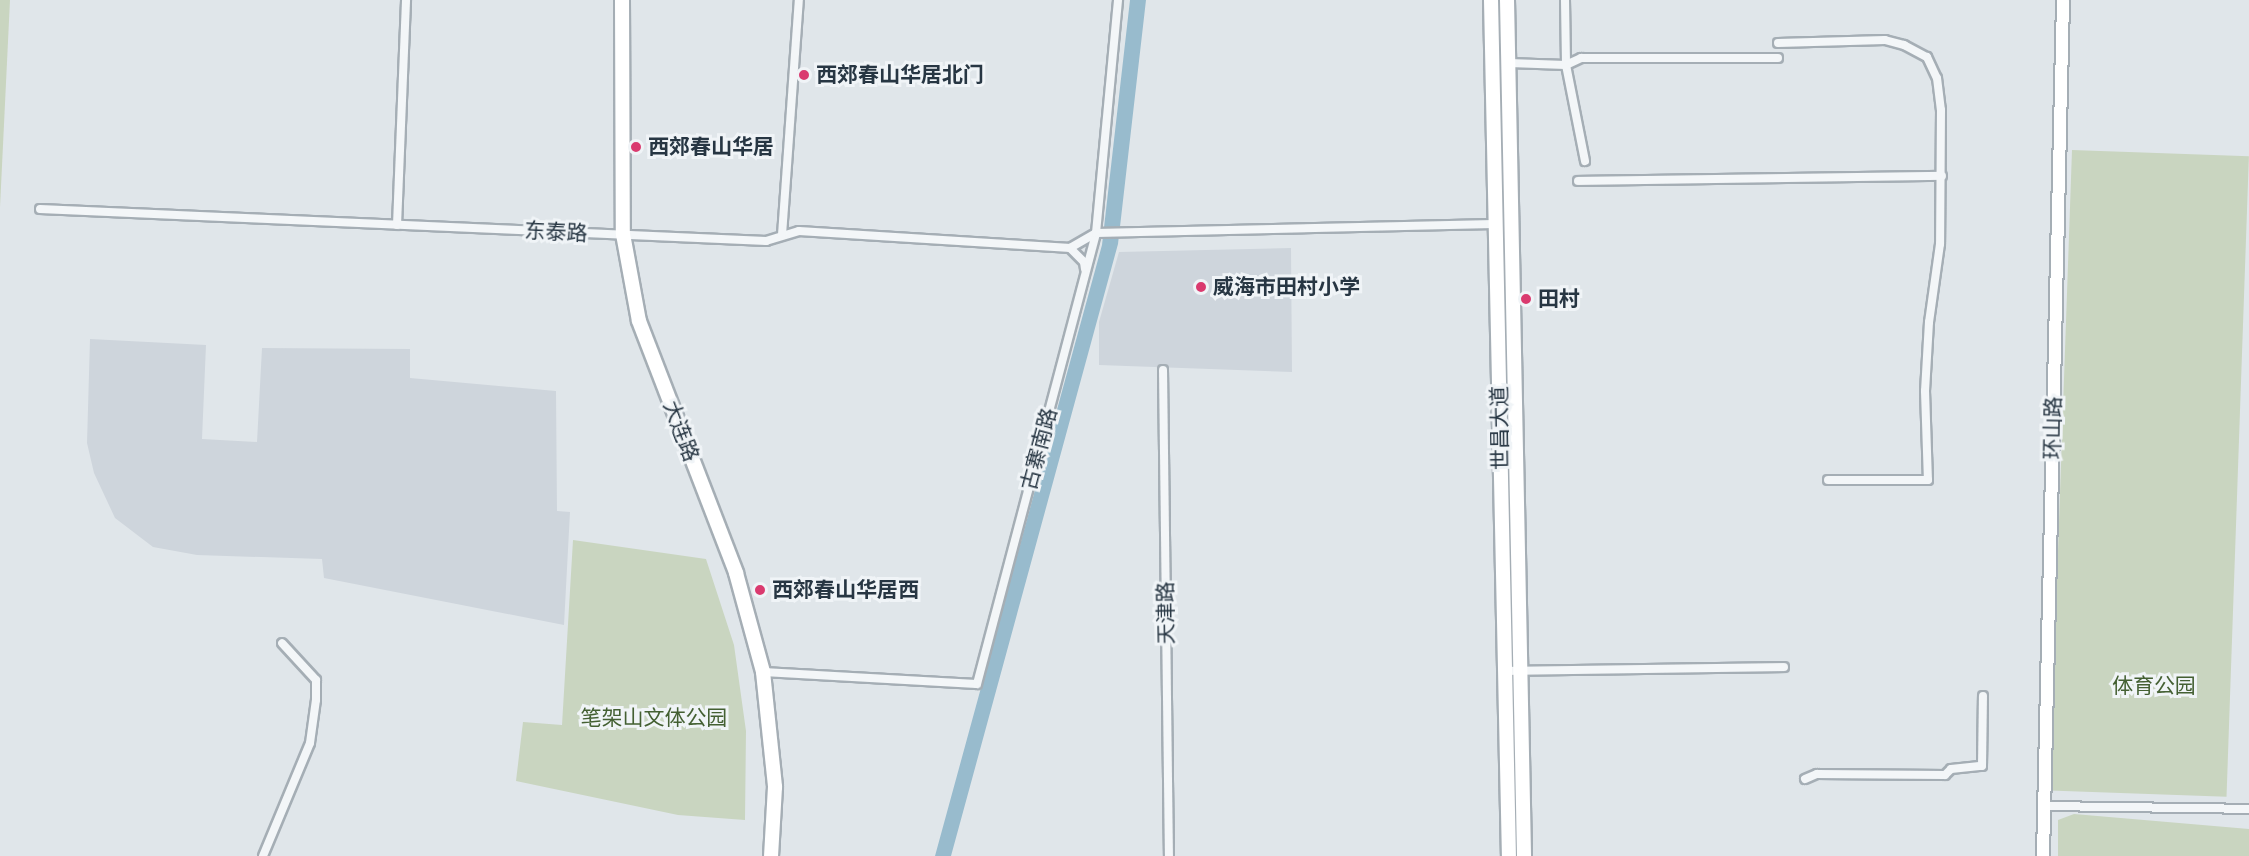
<!DOCTYPE html>
<meta charset="utf-8">
<style>
body{margin:0}
#map{position:relative;width:2249px;height:856px;overflow:hidden;background:#e0e6ea;font-family:Jost,"Noto Sans SC",sans-serif}
div>[style]{position:absolute}
[style*='--x']{left:calc(var(--x)*1px);top:calc(var(--y)*1px);width:calc(var(--w)*1px);rotate:calc(var(--a)*1deg)}
.built>*{inset:0;background:#ced5dc}
.green>*{inset:0;background:#c9d5c0;transform-origin:0 0}
.water>*{inset:0;background:#98bbcd}
.roads{filter:drop-shadow(2px 0 #a5aeb5) drop-shadow(-2px 0 #a5aeb5) drop-shadow(0 2px #a5aeb5) drop-shadow(0 -2px #a5aeb5)}
.street>*{height:8px;margin:-4px;padding:0 4px;transform-origin:4px;border-radius:4px;background:#f3f6f8}
.secondary>*{height:12px;margin:-6px;padding:0 6px;transform-origin:6px;border-radius:6px;background:#fff}
.primary>*{height:14px;margin:-7px;padding:0 7px;transform-origin:7px;border-radius:7px;background:#fff}
.dots>*{width:16px;height:16px;translate:-50% -50%;box-sizing:border-box;border:3px solid #f0f4f7;border-radius:50%}
span{translate:-50% -50%;white-space:nowrap;text-align:center;line-height:1.15;-webkit-text-stroke:6px #f0f4f7;paint-order:stroke}
.poi-label{font-size:21px;color:#273643;font-weight:700}
.left{translate:0 -50%;text-align:left}
.street-label{font-size:21px;color:#273643}
.park-label{font-size:21px;color:#446033}
</style>
<div id="map">
<div class="built">
<div style="clip-path:polygon(1291px 248px,1292px 372px,1099px 365px,1099px 322px,1119px 252px)"></div>
<div style="clip-path:polygon(90px 339px,206px 345px,202px 439px,257px 442px,262px 348px,410px 349px,410px 378px,556px 391px,557px 511px,570px 512px,564px 625px,324px 578px,322px 559px,197px 555px,153px 547px,115px 518px,94px 473px,87px 443px)"></div>
</div>
<div class="green">
<div style="clip-path:polygon(0 0,10px 0,0 207px)"></div>
<div style="left:2072px;top:150px;width:177px;height:641px;rotate:2deg"></div>
<div style="clip-path:polygon(573px 540px,706px 559px,734px 645px,746px 731px,745px 820px,678px 815px,516px 781px,523px 722px,562px 725px)"></div>
<div style="clip-path:polygon(2074px 814px,2249px 829px,2249px 856px,2058px 856px,2058px 820px)"></div>
</div>
<div class="water">
<div style="clip-path:polygon(1130px 0,1146px 0,1118px 244px,951px 856px,935px 856px,1102px 245px)"></div>
</div>
<div class="roads">
<div class="street">
<div style="--x:1565;--y:0;--w:65;--a:89.1"></div>
<div style="--x:1566;--y:65;--w:98;--a:78.8"></div>
<div style="--x:1778;--y:43;--w:107;--a:-1.6"></div>
<div style="--x:1885;--y:40;--w:20;--a:15"></div>
<div style="--x:1904;--y:45;--w:26;--a:28"></div>
<div style="--x:1927;--y:57;--w:23;--a:65"></div>
<div style="--x:1937;--y:78;--w:32;--a:83"></div>
<div style="--x:1941;--y:110;--w:134;--a:90.4"></div>
<div style="--x:1940;--y:244;--w:79;--a:98"></div>
<div style="--x:1929;--y:322;--w:69;--a:93.3"></div>
<div style="--x:1925;--y:391;--w:89;--a:88.1"></div>
<div style="--x:1928;--y:480;--w:100;--a:180"></div>
<div style="--x:1509;--y:63;--w:57;--a:2"></div>
<div style="--x:1566;--y:65;--w:17;--a:-25"></div>
<div style="--x:1581;--y:58;--w:197;--a:0"></div>
<div style="--x:1578;--y:181;--w:364;--a:-0.8"></div>
<div style="--x:40;--y:209;--w:727;--a:2.52"></div>
<div style="--x:766;--y:241;--w:34;--a:-17"></div>
<div style="--x:799;--y:231;--w:272;--a:3.6"></div>
<div style="--x:397;--y:225;--w:225;--a:-87.7"></div>
<div style="--x:782;--y:235;--w:236;--a:-85.9"></div>
<div style="--x:1070;--y:248;--w:30;--a:-30"></div>
<div style="--x:1096;--y:233;--w:398;--a:-1.3"></div>
<div style="--x:1070;--y:248;--w:20;--a:45"></div>
<div style="--x:1084;--y:262;--w:7;--a:82"></div>
<div style="--x:1163;--y:370;--w:486;--a:89.3"></div>
<div style="--x:1505;--y:671;--w:279;--a:-0.8"></div>
<div style="--x:763;--y:672;--w:214;--a:3.2"></div>
<div style="--x:977;--y:684;--w:466;--a:-75.2"></div>
<div style="--x:1096;--y:233;--w:234;--a:-84.6"></div>
<div style="--x:1805;--y:779;--w:13;--a:-23"></div>
<div style="--x:1817;--y:774;--w:128;--a:0.4"></div>
<div style="--x:1945;--y:775;--w:8;--a:-45"></div>
<div style="--x:1951;--y:769;--w:31;--a:-6"></div>
<div style="--x:1982;--y:766;--w:70;--a:-89.2"></div>
<div style="--x:2044;--y:806;--w:205;--a:0.8"></div>
<div style="--x:263;--y:856;--w:122;--a:-67.4"></div>
<div style="--x:310;--y:743;--w:43;--a:-82.1"></div>
<div style="--x:316;--y:700;--w:20;--a:-90"></div>
<div style="--x:316;--y:680;--w:50;--a:-132.6"></div>
</div>
<div class="secondary">
<div style="--x:2043;--y:856;--w:856;--a:-88.66"></div>
</div>
<div class="primary">
<div style="--x:622;--y:0;--w:234;--a:89.8"></div>
<div style="--x:623;--y:234;--w:88;--a:79.6"></div>
<div style="--x:639;--y:321;--w:270;--a:68.9"></div>
<div style="--x:736;--y:573;--w:103;--a:74.7"></div>
<div style="--x:763;--y:672;--w:116;--a:84"></div>
<div style="--x:775;--y:787;--w:69;--a:93.3"></div>
<div style="--x:1491;--y:0;--w:856;--a:88.8"></div>
<div style="--x:1507;--y:0;--w:856;--a:88.86"></div>
</div>
</div>
<div class="dots">
<div style="left:804px;top:75px;background:#da3a6f"></div>
<div style="left:636px;top:147px;background:#da3a6f"></div>
<div style="left:1201px;top:287px;background:#da3a6f"></div>
<div style="left:1526px;top:299px;background:#da3a6f"></div>
<div style="left:760px;top:590px;background:#da3a6f"></div>
</div>
<div class="poi-label">
<span class="left" style="left:816px;top:75px">西郊春山华居北门</span>
<span class="left" style="left:648px;top:147px">西郊春山华居</span>
<span class="left" style="left:1213px;top:287px">威海市田村小学</span>
<span class="left" style="left:1538px;top:299px">田村</span>
<span class="left" style="left:772px;top:590px">西郊春山华居西</span>
</div>
<div class="street-label">
<span style="left:556px;top:232px;rotate:3deg">东泰路</span>
<span style="left:1500px;top:428px;rotate:-91deg">世昌大道</span>
<span style="left:2053px;top:428px;rotate:-89deg">环山路</span>
<span style="left:681px;top:431px;rotate:69deg">大连路</span>
<span style="left:1039px;top:449px;rotate:-75deg">古寨南路</span>
<span style="left:1166px;top:613px;rotate:-91deg">天津路</span>
</div>
<div class="park-label">
<span style="left:2154px;top:686px">体育公园</span>
<span style="left:654px;top:718px">笔架山文体公园</span>
</div>
</div>
